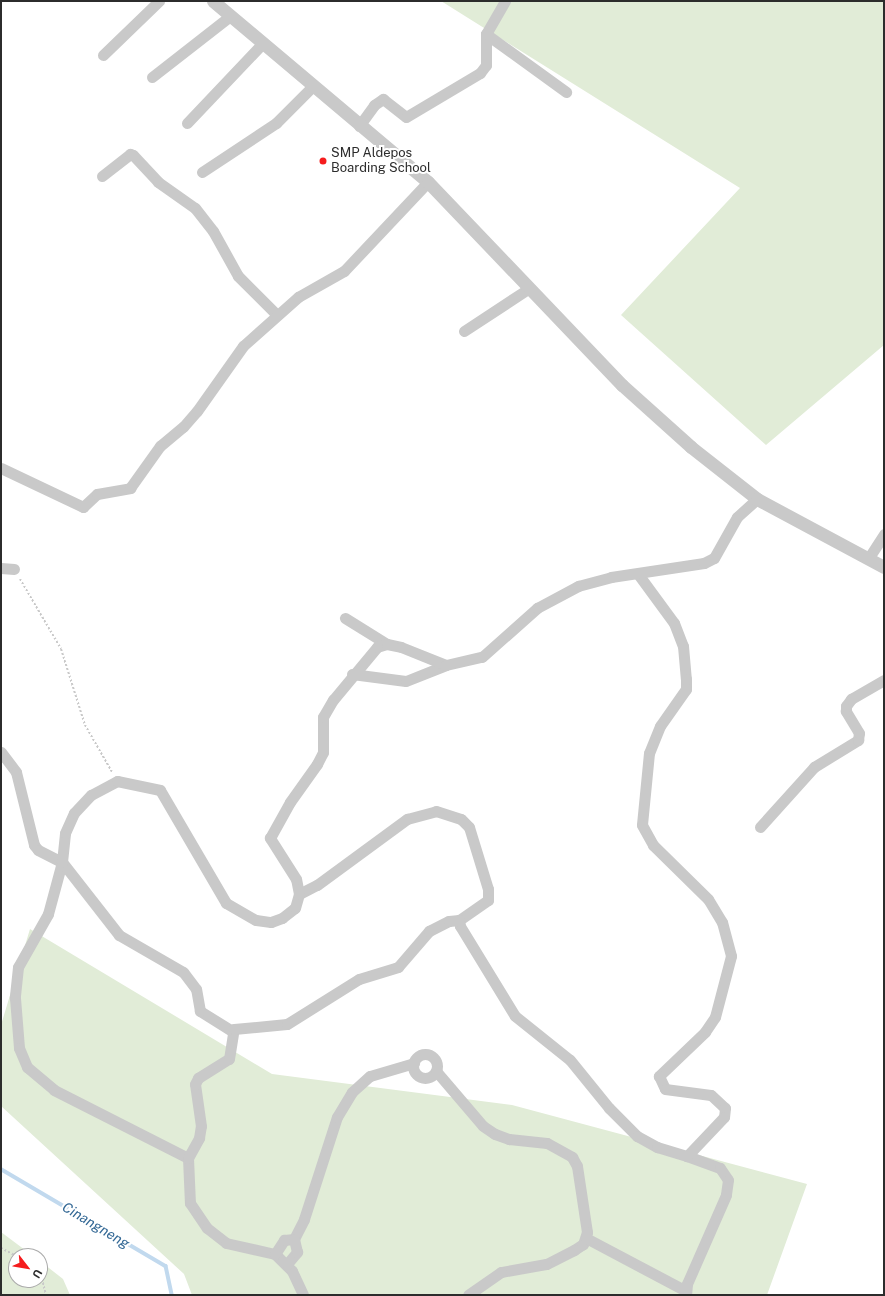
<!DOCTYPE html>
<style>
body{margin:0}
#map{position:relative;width:885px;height:1296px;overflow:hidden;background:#fff;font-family:"Public Sans",sans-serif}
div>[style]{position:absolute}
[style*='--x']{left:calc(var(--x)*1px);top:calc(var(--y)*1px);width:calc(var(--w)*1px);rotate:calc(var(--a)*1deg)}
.green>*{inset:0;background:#e1ecd7}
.stream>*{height:3.5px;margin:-1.75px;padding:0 1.75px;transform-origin:1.75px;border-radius:1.75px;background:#c1d9ee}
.path>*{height:2px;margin-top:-1px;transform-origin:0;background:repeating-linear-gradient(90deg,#c9c9c9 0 2px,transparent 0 4px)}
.minor>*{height:11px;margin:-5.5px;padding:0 5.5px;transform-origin:5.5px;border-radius:5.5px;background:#c9c9c9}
.minor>.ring{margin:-5.5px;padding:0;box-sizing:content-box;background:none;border:11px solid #c9c9c9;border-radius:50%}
.tertiary>*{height:13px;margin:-6.5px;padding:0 6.5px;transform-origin:6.5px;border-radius:6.5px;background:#c9c9c9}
.dots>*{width:11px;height:11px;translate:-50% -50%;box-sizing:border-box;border:2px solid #fff;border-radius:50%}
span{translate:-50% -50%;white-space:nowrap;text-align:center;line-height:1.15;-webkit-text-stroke:4px #fff;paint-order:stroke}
.poi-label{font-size:13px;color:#2c2c2c}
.left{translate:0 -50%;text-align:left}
.water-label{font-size:14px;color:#336895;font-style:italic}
.frame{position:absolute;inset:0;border:2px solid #2c2c2c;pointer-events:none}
.north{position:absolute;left:8px;top:1248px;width:40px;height:40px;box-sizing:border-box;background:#fff;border:1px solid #ababab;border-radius:50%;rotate:121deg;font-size:11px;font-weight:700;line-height:16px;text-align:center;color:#2c2c2c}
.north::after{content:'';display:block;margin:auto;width:14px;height:18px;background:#f51c1d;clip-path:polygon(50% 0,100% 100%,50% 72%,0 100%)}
</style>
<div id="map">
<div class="green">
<div style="clip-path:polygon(441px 1px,884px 1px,884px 345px,766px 445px,621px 315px,740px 188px)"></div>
<div style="clip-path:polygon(30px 929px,272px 1074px,512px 1105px,807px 1184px,767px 1295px,192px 1295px,184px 1274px,1px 1106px,1px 1025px)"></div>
<div style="clip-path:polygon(1px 1232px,33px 1256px,16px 1256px,16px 1280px,40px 1280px,40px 1261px,63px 1279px,70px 1295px,1px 1295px)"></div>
</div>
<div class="stream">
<div style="--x:1;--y:1169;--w:191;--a:30.5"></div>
<div style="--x:166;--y:1266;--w:30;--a:78"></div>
</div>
<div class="path">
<div style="--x:20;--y:579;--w:81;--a:59.6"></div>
<div style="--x:61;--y:649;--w:80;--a:72.5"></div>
<div style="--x:85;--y:725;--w:54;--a:60.1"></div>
<div style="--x:1;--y:1248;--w:17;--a:28"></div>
<div style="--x:40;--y:1271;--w:25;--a:76"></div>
</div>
<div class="minor">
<div style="--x:486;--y:34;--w:99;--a:35.9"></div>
<div style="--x:103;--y:55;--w:78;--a:-44"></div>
<div style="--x:152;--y:77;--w:99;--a:-38"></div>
<div style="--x:187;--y:123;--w:109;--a:-46.5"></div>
<div style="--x:359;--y:126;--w:26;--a:-54"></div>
<div style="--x:374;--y:105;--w:11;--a:-34"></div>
<div style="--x:383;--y:99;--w:29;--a:38"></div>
<div style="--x:406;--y:117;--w:86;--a:-30.7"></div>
<div style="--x:480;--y:73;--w:10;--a:-53"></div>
<div style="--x:486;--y:65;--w:31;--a:-90"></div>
<div style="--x:486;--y:34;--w:38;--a:-60"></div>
<div style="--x:202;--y:172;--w:89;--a:-33.5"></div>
<div style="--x:276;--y:123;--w:51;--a:-45"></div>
<div style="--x:102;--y:176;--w:36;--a:-38"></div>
<div style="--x:130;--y:154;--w:3;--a:18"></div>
<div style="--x:133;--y:155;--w:37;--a:47"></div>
<div style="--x:158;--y:182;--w:45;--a:35.1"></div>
<div style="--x:195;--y:208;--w:29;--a:52"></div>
<div style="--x:213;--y:231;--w:51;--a:60.9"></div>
<div style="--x:238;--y:276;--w:55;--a:45"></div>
<div style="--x:464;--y:331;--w:77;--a:-33.3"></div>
<div style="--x:1;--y:468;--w:91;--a:25.4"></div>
<div style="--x:83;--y:507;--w:19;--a:-43"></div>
<div style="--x:97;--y:494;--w:34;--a:-10"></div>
<div style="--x:130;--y:488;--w:52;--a:-54.5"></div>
<div style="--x:160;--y:446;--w:30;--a:-40"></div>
<div style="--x:183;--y:427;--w:21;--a:-49"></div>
<div style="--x:197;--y:411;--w:80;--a:-54.7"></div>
<div style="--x:243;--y:346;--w:74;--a:-41.7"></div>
<div style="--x:298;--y:297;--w:53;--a:-29.5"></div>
<div style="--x:344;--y:271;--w:122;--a:-46.7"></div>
<div style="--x:868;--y:559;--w:30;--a:-57"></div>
<div style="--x:1;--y:568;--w:13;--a:4"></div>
<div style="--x:638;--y:574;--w:61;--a:53.7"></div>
<div style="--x:674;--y:623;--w:25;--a:69"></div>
<div style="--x:683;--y:646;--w:33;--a:85"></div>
<div style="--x:686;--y:679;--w:10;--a:90"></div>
<div style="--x:686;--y:689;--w:45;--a:125.1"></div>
<div style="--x:660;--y:726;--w:29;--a:112"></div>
<div style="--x:649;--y:753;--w:72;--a:95.6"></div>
<div style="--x:642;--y:825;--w:23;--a:61"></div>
<div style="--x:653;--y:845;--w:77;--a:44.5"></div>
<div style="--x:708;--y:899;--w:27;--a:59"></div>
<div style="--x:722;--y:922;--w:35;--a:75"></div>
<div style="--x:731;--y:956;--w:63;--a:104.7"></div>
<div style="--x:715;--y:1017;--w:18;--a:124"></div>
<div style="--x:705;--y:1032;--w:64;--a:136.3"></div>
<div style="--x:659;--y:1076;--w:14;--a:65"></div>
<div style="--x:665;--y:1089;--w:46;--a:7.4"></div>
<div style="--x:711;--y:1095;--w:19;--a:43"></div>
<div style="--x:725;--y:1108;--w:9;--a:96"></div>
<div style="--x:724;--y:1117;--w:54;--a:133.5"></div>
<div style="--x:687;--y:1156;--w:35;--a:20"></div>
<div style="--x:720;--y:1168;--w:14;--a:56"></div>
<div style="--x:728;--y:1180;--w:15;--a:98"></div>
<div style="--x:726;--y:1195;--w:97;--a:113.7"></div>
<div style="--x:687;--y:1284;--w:11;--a:95"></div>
<div style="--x:345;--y:618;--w:49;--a:31.8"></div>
<div style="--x:352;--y:674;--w:54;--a:7.4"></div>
<div style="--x:406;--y:681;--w:43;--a:-21.8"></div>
<div style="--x:1;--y:752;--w:25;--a:53"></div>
<div style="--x:16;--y:772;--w:75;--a:76.1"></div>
<div style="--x:34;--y:845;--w:6;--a:51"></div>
<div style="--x:38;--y:850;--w:27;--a:27"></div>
<div style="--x:62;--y:862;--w:54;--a:105.1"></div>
<div style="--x:48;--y:914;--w:61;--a:119.5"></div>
<div style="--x:18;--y:967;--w:31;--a:96"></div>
<div style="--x:15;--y:998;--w:50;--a:85.4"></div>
<div style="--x:19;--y:1048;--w:21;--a:67"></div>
<div style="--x:27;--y:1067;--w:35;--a:40"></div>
<div style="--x:54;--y:1090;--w:150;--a:26.9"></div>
<div style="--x:188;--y:1158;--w:45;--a:87.5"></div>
<div style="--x:190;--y:1203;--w:30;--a:56"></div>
<div style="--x:207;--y:1228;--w:24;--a:38"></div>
<div style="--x:226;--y:1243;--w:50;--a:12.7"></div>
<div style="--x:275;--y:1254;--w:24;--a:45"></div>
<div style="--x:292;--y:1271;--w:26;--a:65"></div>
<div style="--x:760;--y:827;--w:81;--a:-48"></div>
<div style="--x:814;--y:767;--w:52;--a:-31.5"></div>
<div style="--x:858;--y:740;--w:7;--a:-82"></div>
<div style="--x:859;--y:733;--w:26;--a:-121"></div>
<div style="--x:846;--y:711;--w:5;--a:-90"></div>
<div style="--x:846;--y:706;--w:9;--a:-54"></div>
<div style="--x:851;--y:699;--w:38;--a:-30"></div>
<div style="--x:299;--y:894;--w:20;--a:-27"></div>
<div style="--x:317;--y:885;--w:112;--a:-36.3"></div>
<div style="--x:407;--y:819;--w:30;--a:-15"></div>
<div style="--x:436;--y:811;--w:26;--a:18"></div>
<div style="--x:461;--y:819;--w:11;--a:45"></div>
<div style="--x:469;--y:827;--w:65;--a:73"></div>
<div style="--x:488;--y:889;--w:11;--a:90"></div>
<div style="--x:488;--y:900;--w:35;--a:145"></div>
<div style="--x:459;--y:920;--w:6;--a:81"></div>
<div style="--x:460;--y:926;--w:105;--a:58.6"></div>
<div style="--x:515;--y:1016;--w:70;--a:38.7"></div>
<div style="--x:570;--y:1060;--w:62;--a:50.9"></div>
<div style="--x:609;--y:1108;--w:40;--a:45"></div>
<div style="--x:637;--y:1136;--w:23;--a:29"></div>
<div style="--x:657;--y:1147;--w:31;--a:17"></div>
<div style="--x:232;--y:1031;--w:38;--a:-148"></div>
<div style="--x:200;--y:1011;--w:22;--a:-100"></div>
<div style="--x:196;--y:989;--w:21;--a:-127"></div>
<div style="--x:183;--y:972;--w:74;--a:-150"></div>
<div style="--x:119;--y:935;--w:93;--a:-128"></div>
<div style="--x:62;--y:862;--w:29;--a:-84"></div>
<div style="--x:65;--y:833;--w:22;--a:-66"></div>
<div style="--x:74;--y:813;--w:25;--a:-47"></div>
<div style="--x:91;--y:795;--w:30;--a:-28"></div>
<div style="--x:117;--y:781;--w:44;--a:11.8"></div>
<div style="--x:160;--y:790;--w:131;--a:59.7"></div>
<div style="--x:226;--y:903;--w:34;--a:30"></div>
<div style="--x:256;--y:920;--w:15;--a:8"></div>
<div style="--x:271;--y:922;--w:12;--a:-20"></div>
<div style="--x:282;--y:918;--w:16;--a:-38"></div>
<div style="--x:295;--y:908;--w:15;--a:-74"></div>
<div style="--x:299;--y:894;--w:15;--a:-101"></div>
<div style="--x:296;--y:879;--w:49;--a:-122.4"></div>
<div style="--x:270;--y:838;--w:41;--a:-60.9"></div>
<div style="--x:290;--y:802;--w:47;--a:-54.6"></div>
<div style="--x:317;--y:764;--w:13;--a:-63"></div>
<div style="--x:323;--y:752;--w:35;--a:-90"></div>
<div style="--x:323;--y:717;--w:20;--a:-60"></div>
<div style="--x:333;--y:700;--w:69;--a:-50.3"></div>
<div style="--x:377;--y:647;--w:10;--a:-17"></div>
<div style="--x:387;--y:644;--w:14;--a:12"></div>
<div style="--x:401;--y:647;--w:48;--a:21.8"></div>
<div style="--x:446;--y:665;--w:37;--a:-13"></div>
<div style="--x:482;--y:657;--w:74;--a:-41.7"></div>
<div style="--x:537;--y:608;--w:47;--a:-28.2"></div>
<div style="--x:578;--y:586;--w:34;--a:-15"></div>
<div style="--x:611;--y:577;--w:94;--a:-8.6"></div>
<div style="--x:704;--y:563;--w:11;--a:-27"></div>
<div style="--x:714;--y:558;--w:47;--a:-60.7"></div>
<div style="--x:737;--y:517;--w:27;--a:-42"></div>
<div class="ring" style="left:413px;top:1054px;width:13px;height:13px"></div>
<div style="--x:436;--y:1071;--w:72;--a:49.5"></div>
<div style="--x:483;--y:1126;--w:14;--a:34"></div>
<div style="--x:495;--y:1134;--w:15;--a:20"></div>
<div style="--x:509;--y:1139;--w:38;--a:6"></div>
<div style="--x:547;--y:1143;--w:29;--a:29"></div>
<div style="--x:572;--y:1157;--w:10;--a:61"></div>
<div style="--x:577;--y:1166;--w:67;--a:81.4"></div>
<div style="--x:587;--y:1232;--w:13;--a:108"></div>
<div style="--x:583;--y:1244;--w:11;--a:146"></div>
<div style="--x:574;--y:1250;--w:31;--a:153"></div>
<div style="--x:546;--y:1264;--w:46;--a:169.9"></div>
<div style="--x:501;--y:1272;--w:40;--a:145.1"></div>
<div style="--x:188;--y:1158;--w:23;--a:-61"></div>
<div style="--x:199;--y:1138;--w:12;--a:-81"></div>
<div style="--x:201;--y:1126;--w:42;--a:-98.1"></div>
<div style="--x:195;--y:1084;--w:7;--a:-63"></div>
<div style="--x:198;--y:1078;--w:36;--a:-32"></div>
<div style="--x:229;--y:1059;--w:30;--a:-81"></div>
<div style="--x:234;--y:1029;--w:53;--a:-5.4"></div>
<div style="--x:287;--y:1024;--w:85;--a:-32"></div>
<div style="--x:359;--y:979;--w:41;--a:-17.1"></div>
<div style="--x:398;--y:967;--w:48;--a:-49.3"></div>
<div style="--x:429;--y:931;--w:22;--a:-27"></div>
<div style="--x:449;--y:921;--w:10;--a:-6"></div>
<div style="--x:586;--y:1238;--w:113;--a:27.9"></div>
<div style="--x:275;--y:1254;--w:17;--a:-57"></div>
<div style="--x:284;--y:1240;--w:10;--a:-6"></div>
<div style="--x:294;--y:1239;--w:22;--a:-63"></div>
<div style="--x:304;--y:1219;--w:107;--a:-72.1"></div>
<div style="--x:337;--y:1117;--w:29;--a:-59"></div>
<div style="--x:352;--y:1092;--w:24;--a:-42"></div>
<div style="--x:370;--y:1076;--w:46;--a:-16.5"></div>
<div style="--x:287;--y:1264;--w:16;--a:-50"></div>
<div style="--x:297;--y:1252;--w:13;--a:-103"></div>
</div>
<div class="tertiary">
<div style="--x:213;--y:1;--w:281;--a:40.1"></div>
<div style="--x:428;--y:182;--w:281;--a:46.3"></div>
<div style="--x:622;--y:385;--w:93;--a:41.9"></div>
<div style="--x:691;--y:447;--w:84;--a:38.2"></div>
<div style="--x:757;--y:499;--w:144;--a:28.2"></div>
</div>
<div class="dots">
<div style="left:323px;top:161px;background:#f51c1d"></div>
</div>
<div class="poi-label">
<span class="left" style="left:331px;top:161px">SMP Aldepos<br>Boarding School</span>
</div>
<div class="water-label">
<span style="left:96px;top:1225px;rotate:31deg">Cinangneng</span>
</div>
<div class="frame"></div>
<div class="north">U</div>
</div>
